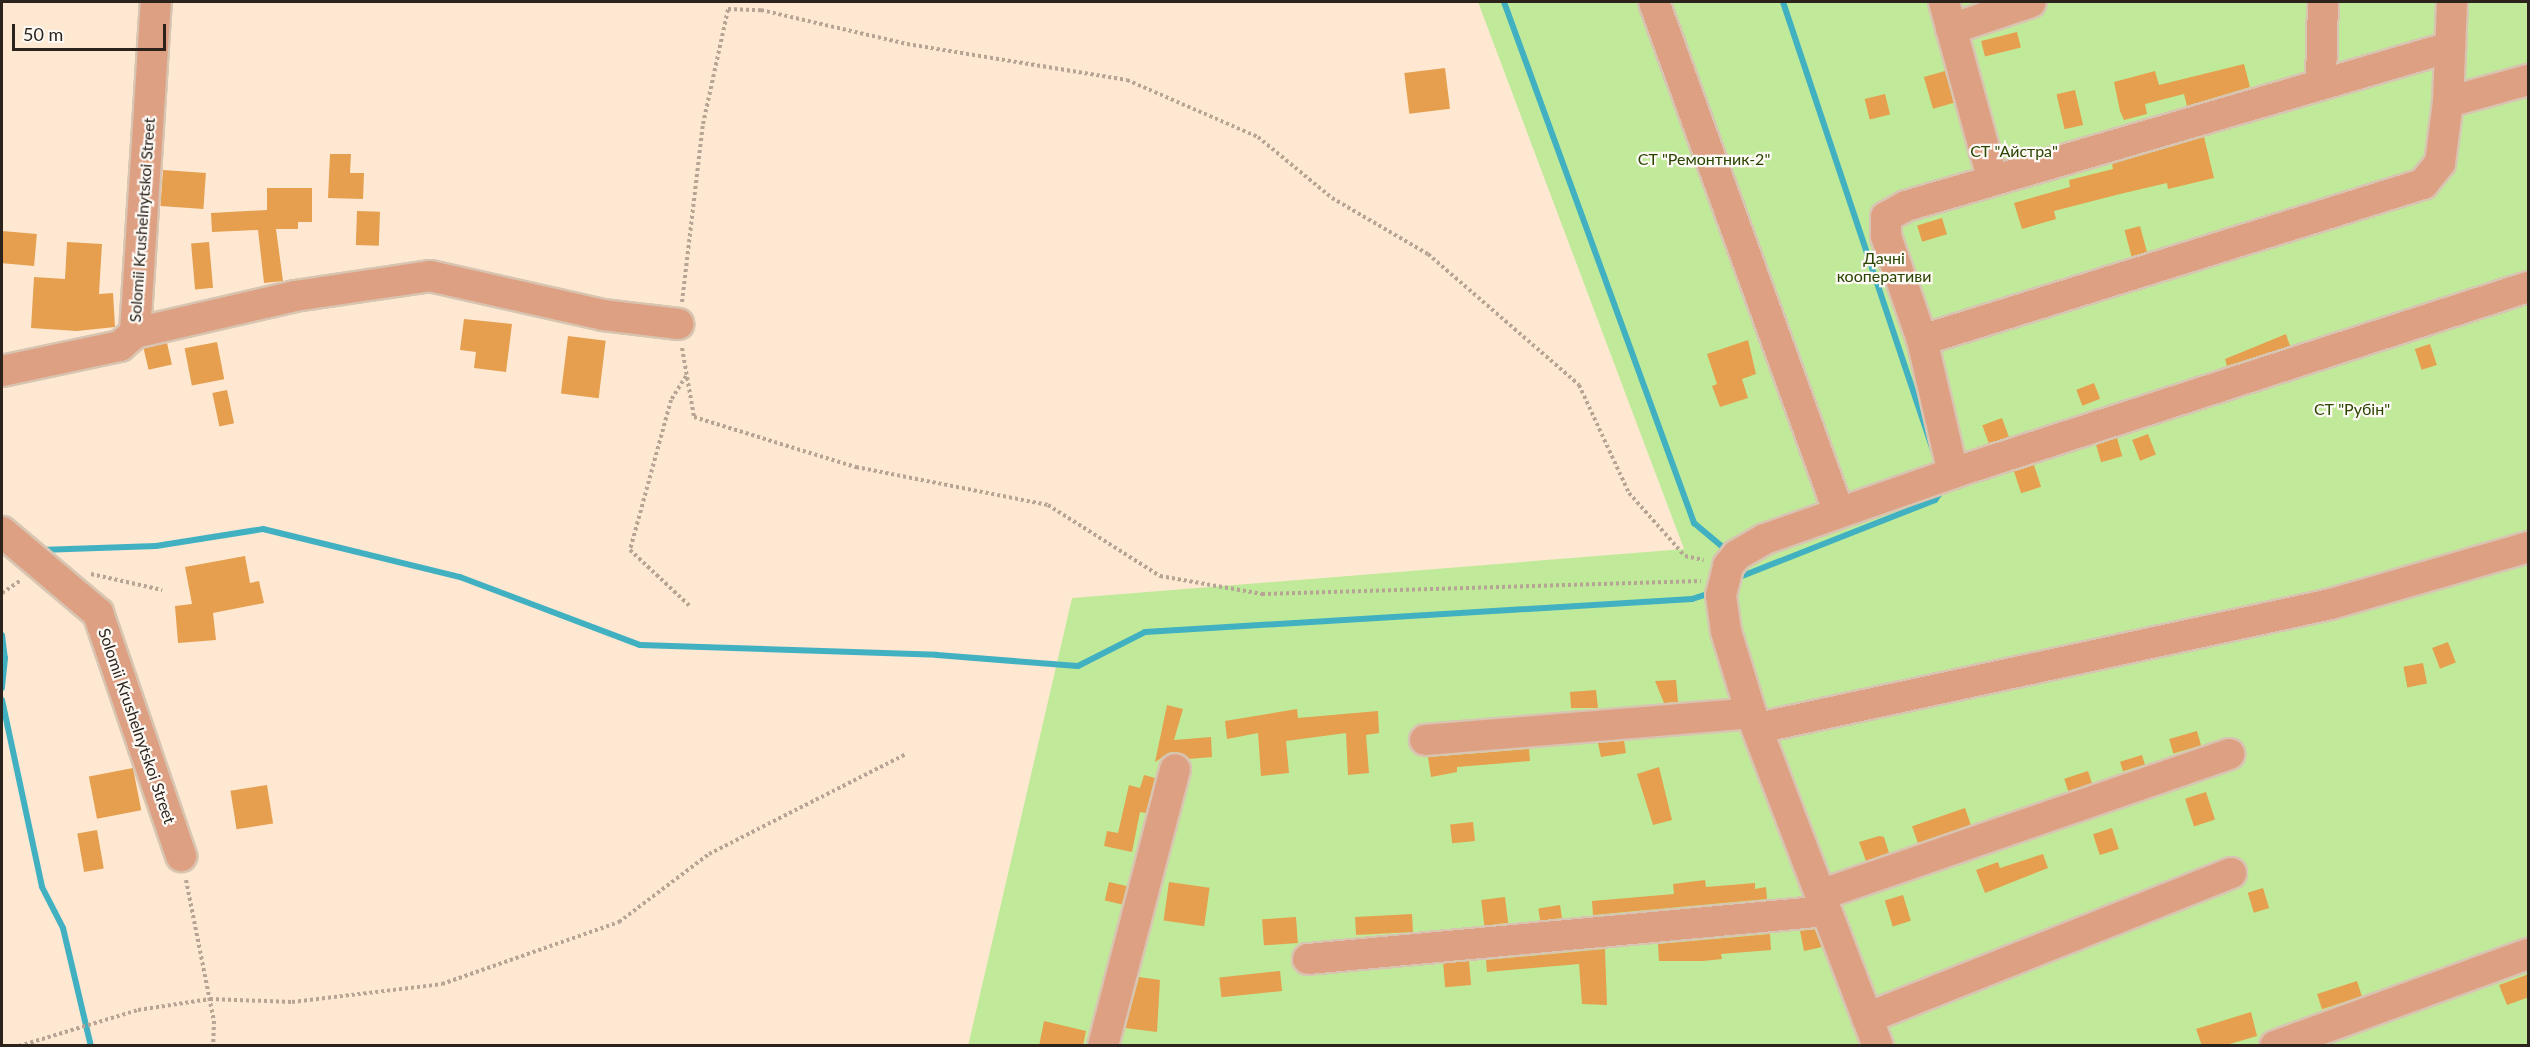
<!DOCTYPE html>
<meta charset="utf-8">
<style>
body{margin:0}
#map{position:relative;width:2530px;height:1047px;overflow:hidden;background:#fee8d2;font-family:Lato,sans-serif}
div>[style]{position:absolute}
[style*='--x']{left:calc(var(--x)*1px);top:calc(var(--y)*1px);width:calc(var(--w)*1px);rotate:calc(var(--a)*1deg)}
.green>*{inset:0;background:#c0ea99}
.stream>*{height:6px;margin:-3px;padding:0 3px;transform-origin:3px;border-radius:3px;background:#41b1c1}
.building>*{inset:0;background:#e59f4f;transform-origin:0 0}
.path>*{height:4px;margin-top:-2px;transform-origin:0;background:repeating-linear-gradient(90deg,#b6a594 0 3px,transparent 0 6px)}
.roads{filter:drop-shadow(2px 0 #d8c5b1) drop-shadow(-2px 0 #d8c5b1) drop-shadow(0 2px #d8c5b1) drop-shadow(0 -2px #d8c5b1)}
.minor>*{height:30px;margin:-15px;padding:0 15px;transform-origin:15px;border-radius:15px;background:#dea083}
span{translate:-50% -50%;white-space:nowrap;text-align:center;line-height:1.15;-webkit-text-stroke:4.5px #fdf9f4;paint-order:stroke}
.park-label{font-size:16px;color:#2a4502}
.street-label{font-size:16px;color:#2c241c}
.frame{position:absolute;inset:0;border:3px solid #2c241c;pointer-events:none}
.scale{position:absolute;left:12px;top:24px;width:154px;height:27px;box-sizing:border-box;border:3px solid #2c241c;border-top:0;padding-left:8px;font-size:18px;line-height:21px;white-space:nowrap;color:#2c241c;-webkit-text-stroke:4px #fdf9f4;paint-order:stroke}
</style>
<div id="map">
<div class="green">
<div style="clip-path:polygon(1478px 2px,2528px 2px,2528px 1045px,968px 1046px,1072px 598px,1684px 549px)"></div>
</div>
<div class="stream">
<div style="--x:1504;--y:2;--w:555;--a:69.96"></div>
<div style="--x:1694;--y:523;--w:39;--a:40"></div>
<div style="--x:1783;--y:2;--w:473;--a:71.5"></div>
<div style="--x:40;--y:550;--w:116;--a:-2"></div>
<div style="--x:156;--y:546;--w:108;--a:-9"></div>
<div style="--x:263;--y:529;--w:203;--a:13.7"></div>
<div style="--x:460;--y:577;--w:192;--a:20.7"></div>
<div style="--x:640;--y:645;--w:297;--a:1.9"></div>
<div style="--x:937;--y:655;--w:141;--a:4.5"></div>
<div style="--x:1078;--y:666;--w:75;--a:-26.9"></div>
<div style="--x:1145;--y:632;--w:548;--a:-3.45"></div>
<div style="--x:1692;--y:599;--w:16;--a:-18"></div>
<div style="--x:1737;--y:578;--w:213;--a:-21.5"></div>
<div style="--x:1935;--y:500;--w:14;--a:-54"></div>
<div style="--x:2;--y:635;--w:23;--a:83"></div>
<div style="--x:5;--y:658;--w:30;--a:96"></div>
<div style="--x:2;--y:700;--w:191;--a:77.9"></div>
<div style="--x:42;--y:887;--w:46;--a:62.9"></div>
<div style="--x:63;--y:928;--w:121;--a:76.7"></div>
</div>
<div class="building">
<div style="left:2017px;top:32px;width:16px;height:37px;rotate:76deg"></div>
<div style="clip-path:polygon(2244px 64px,2250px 87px,2187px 106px,2184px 94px,2145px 104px,2147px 114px,2124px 120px,2120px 111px,2114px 82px,2155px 71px,2159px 85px)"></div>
<div style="left:1445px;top:68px;width:41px;height:41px;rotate:83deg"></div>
<div style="left:1945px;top:71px;width:33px;height:22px;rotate:74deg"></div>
<div style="left:2075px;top:90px;width:36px;height:19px;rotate:77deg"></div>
<div style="left:1885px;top:94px;width:21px;height:21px;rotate:76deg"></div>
<div style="clip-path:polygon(2204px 137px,2214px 178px,2168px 189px,2167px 183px,2120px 194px,2054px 211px,2056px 219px,2022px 229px,2014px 203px,2070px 187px,2069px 180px,2113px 169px,2112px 164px)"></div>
<div style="clip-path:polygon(330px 154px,351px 154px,350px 173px,364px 173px,363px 199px,328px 198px)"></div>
<div style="left:163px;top:170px;width:43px;height:36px;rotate:4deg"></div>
<div style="clip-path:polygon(267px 188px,312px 188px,312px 222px,298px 222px,298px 229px,276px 229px,283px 281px,264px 283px,258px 230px,212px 232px,211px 213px,267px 210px)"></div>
<div style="left:357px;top:211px;width:23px;height:34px;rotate:2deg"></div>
<div style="left:1942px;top:218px;width:17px;height:26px;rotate:73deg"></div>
<div style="left:2140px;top:226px;width:27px;height:16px;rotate:75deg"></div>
<div style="left:2px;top:231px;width:35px;height:32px;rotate:5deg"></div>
<div style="clip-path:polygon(67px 242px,102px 244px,99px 294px,113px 293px,115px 327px,77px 331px,31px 328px,34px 277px,65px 279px)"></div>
<div style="left:209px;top:242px;width:46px;height:18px;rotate:85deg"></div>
<div style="clip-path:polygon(464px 319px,512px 324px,506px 372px,474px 368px,476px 352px,460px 350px)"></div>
<div style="clip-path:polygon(2286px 334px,2290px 346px,2227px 366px,2225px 359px)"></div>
<div style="left:568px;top:336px;width:38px;height:58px;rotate:7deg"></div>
<div style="clip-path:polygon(1748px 340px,1756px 374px,1742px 379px,1748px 398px,1720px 407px,1712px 386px,1717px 384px,1707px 354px)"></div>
<div style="left:217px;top:342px;width:38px;height:33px;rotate:79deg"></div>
<div style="left:167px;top:343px;width:22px;height:24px;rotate:77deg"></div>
<div style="left:2430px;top:344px;width:22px;height:16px;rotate:72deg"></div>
<div style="left:2094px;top:383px;width:17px;height:19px;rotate:69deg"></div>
<div style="left:227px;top:390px;width:34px;height:15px;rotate:78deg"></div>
<div style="left:2002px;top:418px;width:20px;height:21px;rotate:70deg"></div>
<div style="left:2148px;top:434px;width:22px;height:17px;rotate:69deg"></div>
<div style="left:2117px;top:438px;width:19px;height:22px;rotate:74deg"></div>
<div style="left:2034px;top:465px;width:23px;height:21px;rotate:72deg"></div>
<div style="clip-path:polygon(245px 556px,250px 583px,259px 581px,264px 603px,213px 613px,216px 640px,178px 643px,175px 606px,192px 604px,185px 567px)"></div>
<div style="left:2448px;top:642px;width:22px;height:17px;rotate:69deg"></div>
<div style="left:2423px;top:663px;width:21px;height:20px;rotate:79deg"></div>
<div style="clip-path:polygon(1676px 680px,1678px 702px,1664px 703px,1655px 681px)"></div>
<div style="clip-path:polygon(1596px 690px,1598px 708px,1571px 708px,1570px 692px)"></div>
<div style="clip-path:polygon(1167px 705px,1183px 709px,1174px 740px,1211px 737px,1212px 757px,1188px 759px,1171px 752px,1155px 762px)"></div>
<div style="clip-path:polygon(1297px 709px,1298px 718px,1378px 711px,1379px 733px,1366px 735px,1369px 773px,1348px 775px,1346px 733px,1286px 741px,1289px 773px,1261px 776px,1258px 733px,1227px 739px,1225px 721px)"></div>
<div style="left:2197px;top:731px;width:15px;height:29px;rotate:74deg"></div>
<div style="clip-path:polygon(1624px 741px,1626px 753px,1601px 757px,1598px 743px)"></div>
<div style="clip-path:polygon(1529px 749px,1530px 761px,1457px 767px,1457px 772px,1431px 777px,1428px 757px)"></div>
<div style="left:2142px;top:755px;width:10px;height:23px;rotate:73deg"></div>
<div style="clip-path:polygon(1659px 767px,1672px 820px,1653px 825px,1637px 774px)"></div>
<div style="left:133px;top:768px;width:43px;height:45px;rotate:79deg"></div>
<div style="left:2088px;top:771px;width:13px;height:25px;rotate:72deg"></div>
<div style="clip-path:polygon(1144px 775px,1155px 778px,1146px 813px,1140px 812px,1132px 852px,1104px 846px,1107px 831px,1118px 833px,1129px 785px,1140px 788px)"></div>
<div style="left:267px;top:785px;width:39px;height:37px;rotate:81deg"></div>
<div style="left:2206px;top:792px;width:29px;height:22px;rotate:72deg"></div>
<div style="left:1965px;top:808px;width:18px;height:56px;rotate:71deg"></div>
<div style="left:1473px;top:822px;width:19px;height:23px;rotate:84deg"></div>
<div style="left:2112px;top:828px;width:22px;height:20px;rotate:72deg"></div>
<div style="left:97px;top:830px;width:39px;height:20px;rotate:80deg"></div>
<div style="clip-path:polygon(1879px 836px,1884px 837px,1889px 853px,1866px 861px,1859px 842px)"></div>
<div style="clip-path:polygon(2043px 854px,2048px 868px,1985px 893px,1976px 870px,1998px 862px,2000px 868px)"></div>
<div style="clip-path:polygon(1705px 880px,1706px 887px,1755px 883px,1755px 889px,1766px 887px,1767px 899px,1593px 915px,1592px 901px,1674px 894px,1673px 884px)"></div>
<div style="left:1109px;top:882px;width:18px;height:19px;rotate:13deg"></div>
<div style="left:1169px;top:882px;width:41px;height:39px;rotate:8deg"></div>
<div style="left:2263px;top:888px;width:21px;height:16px;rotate:73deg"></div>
<div style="left:1903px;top:895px;width:27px;height:19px;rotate:73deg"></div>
<div style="left:1505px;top:897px;width:26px;height:24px;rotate:83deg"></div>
<div style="left:1560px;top:905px;width:13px;height:22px;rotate:81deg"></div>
<div style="left:1412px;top:914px;width:18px;height:57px;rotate:87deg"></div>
<div style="left:1296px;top:917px;width:26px;height:34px;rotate:86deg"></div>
<div style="clip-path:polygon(1815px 929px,1822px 947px,1804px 951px,1800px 931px)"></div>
<div style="clip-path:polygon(1770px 934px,1771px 950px,1721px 954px,1722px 959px,1703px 961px,1659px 961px,1658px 944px)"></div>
<div style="clip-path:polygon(1605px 949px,1607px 1005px,1582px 1004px,1579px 964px,1487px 972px,1486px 960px)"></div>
<div style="left:1469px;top:961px;width:24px;height:26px;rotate:85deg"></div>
<div style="left:1280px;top:971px;width:20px;height:61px;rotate:84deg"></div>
<div style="clip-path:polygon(2529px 974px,2529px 997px,2507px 1005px,2499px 985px)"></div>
<div style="clip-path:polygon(1139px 977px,1160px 980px,1157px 1032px,1125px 1028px)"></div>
<div style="left:2357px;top:981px;width:16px;height:42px;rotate:72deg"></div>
<div style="clip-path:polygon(2251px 1012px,2257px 1036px,2223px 1046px,2202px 1046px,2196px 1029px)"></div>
<div style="clip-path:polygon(1044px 1021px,1086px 1031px,1083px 1046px,1039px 1046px)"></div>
</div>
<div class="path">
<div style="--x:682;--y:302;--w:179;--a:-83.3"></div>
<div style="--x:703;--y:124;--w:118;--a:-77.7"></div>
<div style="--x:728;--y:9;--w:33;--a:2"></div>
<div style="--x:761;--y:10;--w:150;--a:13.1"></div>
<div style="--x:907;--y:44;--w:223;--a:9.3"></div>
<div style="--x:1127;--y:80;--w:143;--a:23.5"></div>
<div style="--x:1258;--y:137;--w:96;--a:39.5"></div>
<div style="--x:1332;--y:198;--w:111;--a:30.3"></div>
<div style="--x:1428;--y:254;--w:200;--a:40.9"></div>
<div style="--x:1579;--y:385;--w:119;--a:65.2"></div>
<div style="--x:1629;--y:493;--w:84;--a:48.4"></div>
<div style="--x:1685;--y:556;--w:19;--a:12"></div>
<div style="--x:682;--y:348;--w:70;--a:80.1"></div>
<div style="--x:694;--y:417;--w:170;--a:17.2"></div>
<div style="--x:856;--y:467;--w:196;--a:11.2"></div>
<div style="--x:1048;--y:505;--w:133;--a:32.4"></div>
<div style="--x:1160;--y:576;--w:104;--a:10"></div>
<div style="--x:1262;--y:594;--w:439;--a:-1.7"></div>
<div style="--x:686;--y:376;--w:28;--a:122"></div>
<div style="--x:671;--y:400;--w:156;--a:105.3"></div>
<div style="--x:630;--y:550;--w:83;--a:43.1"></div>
<div style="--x:91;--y:574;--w:73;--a:12.7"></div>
<div style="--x:2;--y:593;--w:23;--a:-34"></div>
<div style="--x:186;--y:880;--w:144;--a:78.8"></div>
<div style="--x:214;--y:1021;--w:25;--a:92"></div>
<div style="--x:19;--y:1046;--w:124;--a:-16.8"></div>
<div style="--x:138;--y:1010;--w:73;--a:-8.7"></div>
<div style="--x:210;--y:999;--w:82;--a:2.1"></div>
<div style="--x:292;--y:1002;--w:151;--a:-6.8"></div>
<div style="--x:442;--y:984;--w:188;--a:-19.3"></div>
<div style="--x:619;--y:922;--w:113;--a:-37.1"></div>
<div style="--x:709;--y:854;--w:221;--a:-26.9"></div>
</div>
<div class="roads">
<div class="minor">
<div style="--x:1654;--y:2;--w:543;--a:70.1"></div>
<div style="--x:1944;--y:2;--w:182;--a:74.7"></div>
<div style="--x:1951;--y:29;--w:84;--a:-18.6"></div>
<div style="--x:2321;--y:82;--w:80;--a:-88.6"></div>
<div style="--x:2448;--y:102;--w:83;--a:-15.4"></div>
<div style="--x:135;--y:333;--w:164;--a:-13"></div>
<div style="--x:295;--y:296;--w:136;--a:-8.4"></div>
<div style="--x:430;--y:276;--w:177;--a:12.7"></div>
<div style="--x:603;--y:315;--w:76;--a:6.8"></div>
<div style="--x:1922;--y:340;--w:110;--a:-109.1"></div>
<div style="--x:1886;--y:236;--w:19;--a:-90"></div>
<div style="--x:1886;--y:217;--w:23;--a:-29"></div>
<div style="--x:1906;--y:206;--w:567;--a:-16.29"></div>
<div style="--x:2;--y:371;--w:121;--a:-12"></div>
<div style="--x:120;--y:346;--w:20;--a:-41"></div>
<div style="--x:135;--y:333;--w:332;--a:-86.4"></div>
<div style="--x:1953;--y:473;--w:604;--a:-17.93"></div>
<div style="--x:2;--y:532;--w:126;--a:40.2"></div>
<div style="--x:98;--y:613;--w:257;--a:71.1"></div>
<div style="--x:1758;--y:728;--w:586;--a:-12.21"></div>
<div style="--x:2331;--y:604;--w:205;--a:-16.1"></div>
<div style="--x:1425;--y:740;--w:327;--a:-4.7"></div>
<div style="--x:1820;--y:895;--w:433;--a:-19"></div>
<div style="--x:1308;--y:959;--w:520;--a:-5.29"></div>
<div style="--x:1867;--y:1018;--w:392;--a:-21.7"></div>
<div style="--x:1103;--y:1046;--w:286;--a:-75.4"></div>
<div style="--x:1878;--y:1046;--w:356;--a:-110.9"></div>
<div style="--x:1751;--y:713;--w:86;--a:-107"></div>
<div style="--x:1726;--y:631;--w:36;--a:-98"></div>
<div style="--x:1721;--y:595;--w:30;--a:-76"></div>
<div style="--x:1728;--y:566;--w:14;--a:-51"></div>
<div style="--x:1737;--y:555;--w:32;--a:-30"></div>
<div style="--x:1765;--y:539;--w:199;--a:-19.3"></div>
<div style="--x:1953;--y:473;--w:137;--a:-103.1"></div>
<div style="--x:1922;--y:340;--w:525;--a:-17.3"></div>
<div style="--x:2423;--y:184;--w:27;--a:-51"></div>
<div style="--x:2440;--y:163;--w:62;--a:-82.5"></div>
<div style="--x:2448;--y:102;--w:100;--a:-87.7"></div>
<div style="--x:2275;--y:1046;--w:269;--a:-20"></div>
</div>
</div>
<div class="park-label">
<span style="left:2014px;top:151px">СТ "Айстра"</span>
<span style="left:1704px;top:159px">СТ "Ремонтник-2"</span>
<span style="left:1884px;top:267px">Дачні<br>кооперативи</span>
<span style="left:2352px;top:409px">СТ "Рубін"</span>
</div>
<div class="street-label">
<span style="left:142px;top:220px;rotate:-86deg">Solomii Krushelnytskoi Street</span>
<span style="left:137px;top:726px;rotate:71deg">Solomii Krushelnytskoi Street</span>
</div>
<div class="frame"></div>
<div class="scale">50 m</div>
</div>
